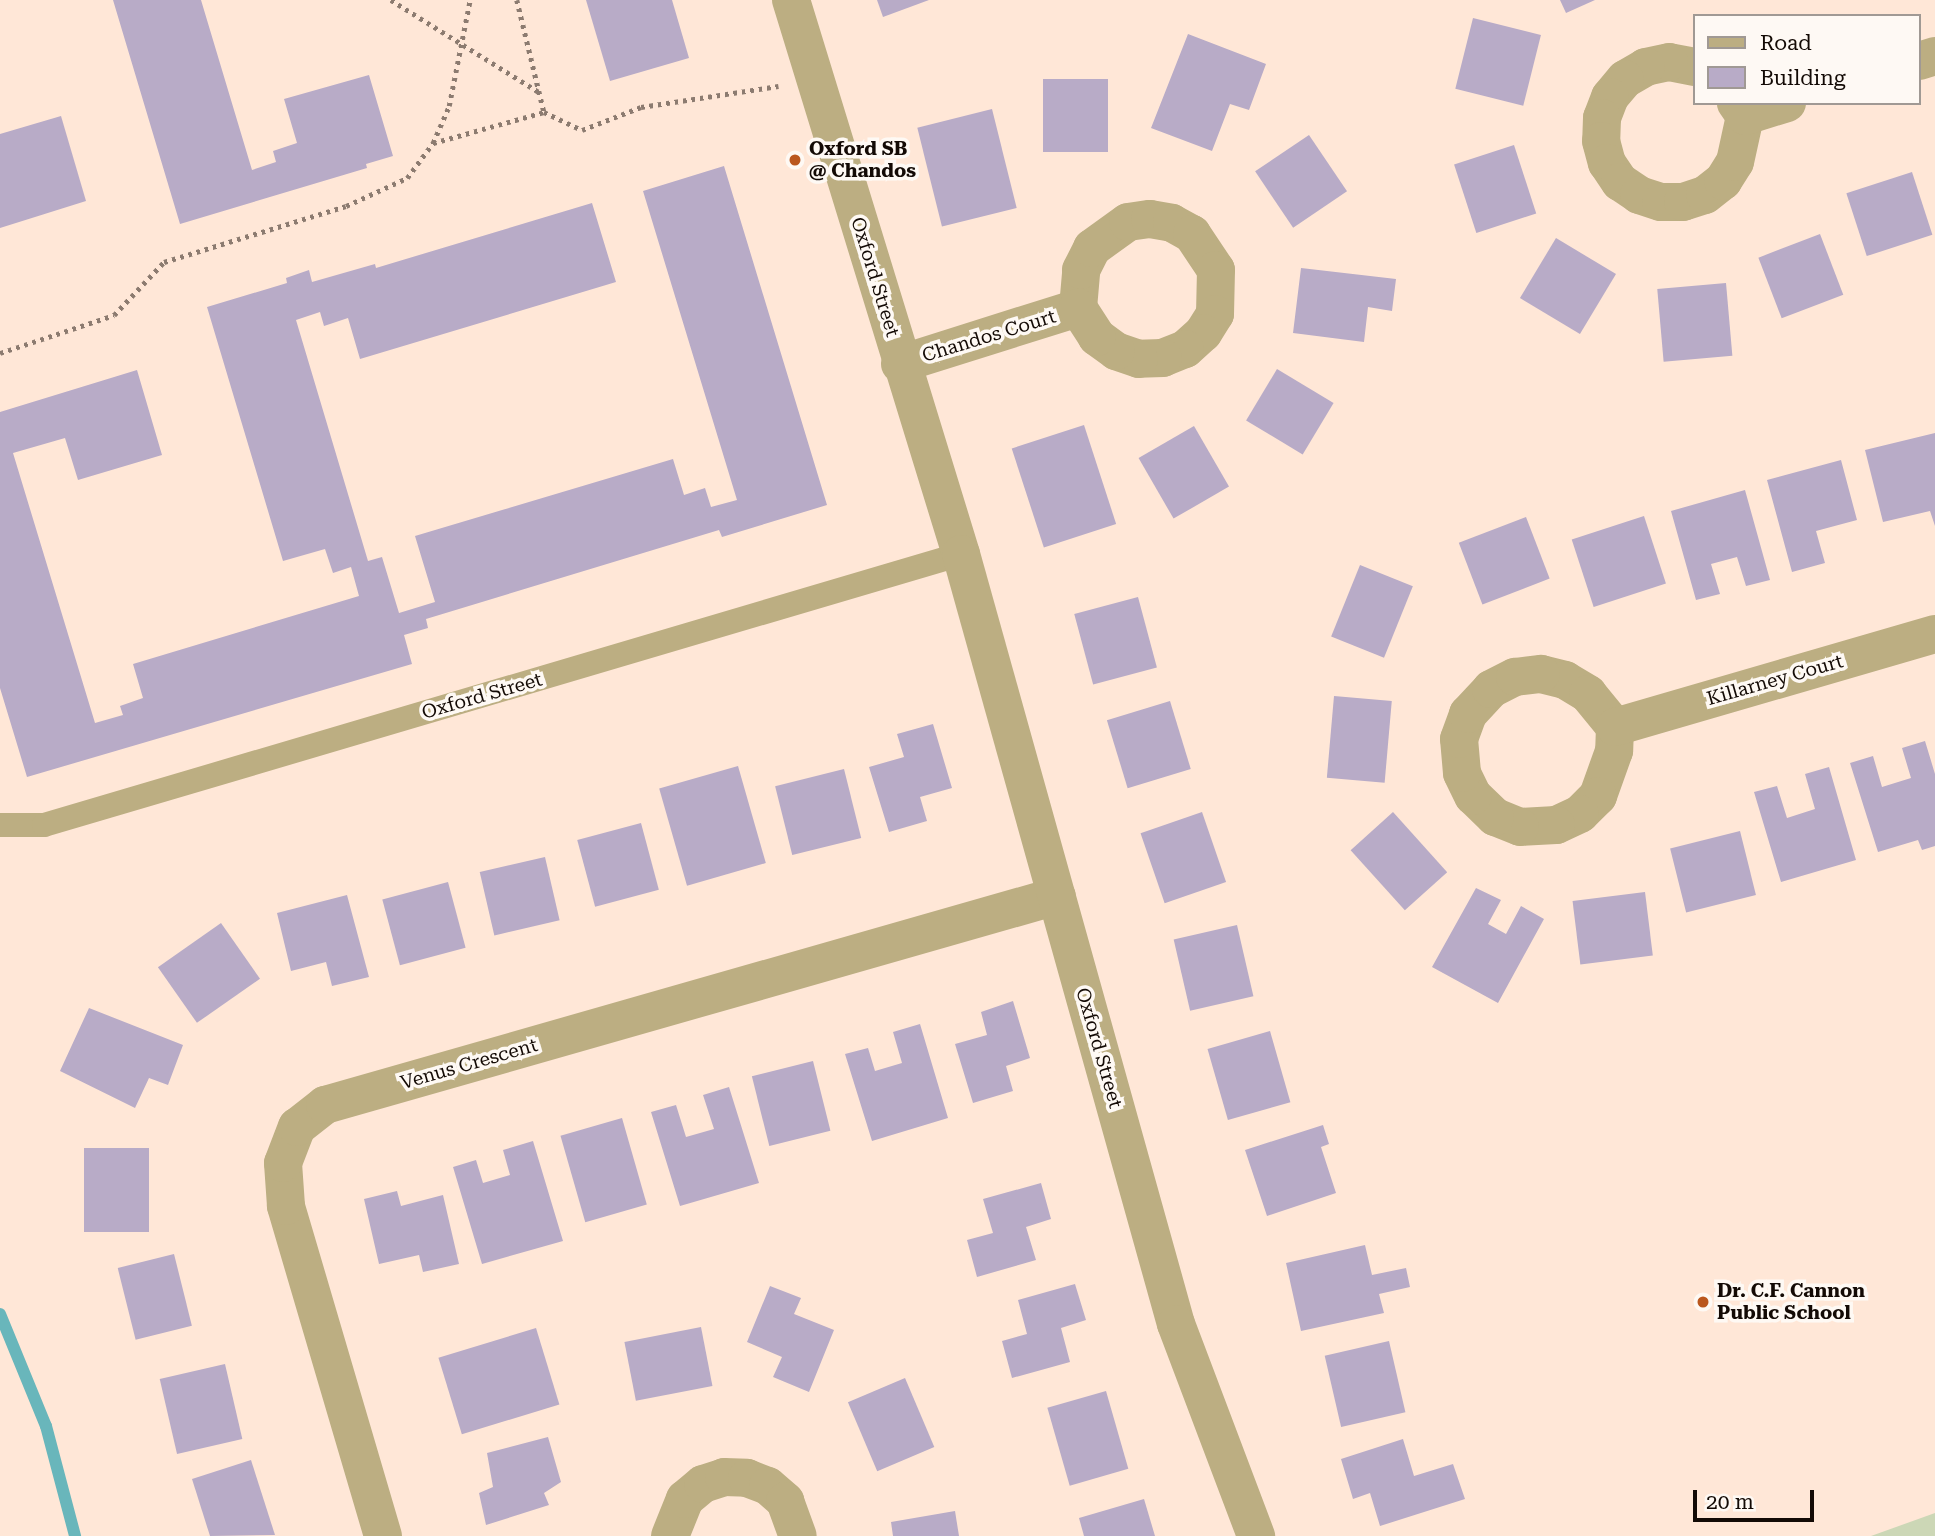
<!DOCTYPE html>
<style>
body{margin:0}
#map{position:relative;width:1935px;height:1536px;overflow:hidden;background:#ffe7d7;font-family:"Roboto Serif",serif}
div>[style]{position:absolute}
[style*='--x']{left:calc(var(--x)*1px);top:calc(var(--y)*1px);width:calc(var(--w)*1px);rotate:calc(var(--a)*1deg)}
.green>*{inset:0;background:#ccd7b6}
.stream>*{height:12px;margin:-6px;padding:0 6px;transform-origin:6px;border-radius:6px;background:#69b6bb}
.building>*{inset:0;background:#b8abc7;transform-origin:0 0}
.path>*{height:4.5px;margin-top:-2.25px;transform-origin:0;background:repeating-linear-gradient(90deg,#8c7b70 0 3.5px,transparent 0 8.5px)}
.service>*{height:24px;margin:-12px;padding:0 12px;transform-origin:12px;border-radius:12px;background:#bcae82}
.minor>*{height:38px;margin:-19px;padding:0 19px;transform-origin:19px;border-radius:19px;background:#bcae82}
.tertiary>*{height:38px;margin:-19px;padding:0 19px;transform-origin:19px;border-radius:19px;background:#bcae82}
.dots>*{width:19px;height:19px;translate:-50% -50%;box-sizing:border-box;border:4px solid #fef9f4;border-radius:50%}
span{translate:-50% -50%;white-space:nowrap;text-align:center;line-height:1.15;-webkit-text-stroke:7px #fef9f4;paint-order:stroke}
.poi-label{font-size:19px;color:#130a05;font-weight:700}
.left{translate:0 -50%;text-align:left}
.street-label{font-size:19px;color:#130a05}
.legend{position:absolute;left:1693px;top:14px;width:228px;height:91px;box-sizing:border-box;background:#fef9f4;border:2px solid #a09994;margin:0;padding:9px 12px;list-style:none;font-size:21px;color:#130a05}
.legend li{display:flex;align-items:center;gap:14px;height:35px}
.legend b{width:35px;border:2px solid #a09994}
.scale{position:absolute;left:1693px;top:1490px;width:121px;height:32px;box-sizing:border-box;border:4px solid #130a05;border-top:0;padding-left:9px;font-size:21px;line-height:24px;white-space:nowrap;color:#130a05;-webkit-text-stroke:5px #fef9f4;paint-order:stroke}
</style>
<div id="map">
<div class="green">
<div style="clip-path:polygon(1935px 1513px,1935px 1536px,1871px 1536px)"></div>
</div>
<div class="stream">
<div style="--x:0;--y:1314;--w:121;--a:67.7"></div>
<div style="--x:46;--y:1426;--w:114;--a:75.2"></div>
</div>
<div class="building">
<div style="clip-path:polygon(113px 0,201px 0,252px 170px,276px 162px,273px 151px,297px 143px,284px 99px,369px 75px,393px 156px,366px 164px,367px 168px,180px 224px)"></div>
<div style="clip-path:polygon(586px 0,672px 0,689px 58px,610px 81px)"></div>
<div style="clip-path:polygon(877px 0,929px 0,883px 17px)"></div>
<div style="clip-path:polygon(1560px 0,1595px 0,1566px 13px)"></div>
<div style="left:1473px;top:18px;width:70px;height:73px;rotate:14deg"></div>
<div style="clip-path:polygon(1188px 34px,1266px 64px,1249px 110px,1230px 104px,1212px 151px,1151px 128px)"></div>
<div style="left:1043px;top:79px;width:65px;height:73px"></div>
<div style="left:992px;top:109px;width:102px;height:77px;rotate:76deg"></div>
<div style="clip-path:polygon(61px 116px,86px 201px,0 228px,0 134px)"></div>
<div style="left:1309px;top:135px;width:68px;height:65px;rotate:56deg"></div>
<div style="left:1514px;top:145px;width:72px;height:63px;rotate:72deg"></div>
<div style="clip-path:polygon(724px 166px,827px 505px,722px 537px,719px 530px,426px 619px,428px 628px,404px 635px,412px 664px,27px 777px,0 688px,0 412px,137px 370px,162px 455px,78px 480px,65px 438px,13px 453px,95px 723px,123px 715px,120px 706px,143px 698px,133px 664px,359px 596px,351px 567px,333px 573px,325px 549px,283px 561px,207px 307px,287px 283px,286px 278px,309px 270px,312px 282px,375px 264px,376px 268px,592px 203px,616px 282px,360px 359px,348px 318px,324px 326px,320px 312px,296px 320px,368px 561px,382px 557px,399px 613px,435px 602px,415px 536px,673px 459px,684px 495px,705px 488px,711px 507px,737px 500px,643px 191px)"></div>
<div style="left:1912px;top:172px;width:66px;height:69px;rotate:72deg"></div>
<div style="left:1820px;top:234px;width:65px;height:66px;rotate:69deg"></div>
<div style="left:1556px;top:238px;width:70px;height:70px;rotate:31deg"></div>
<div style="clip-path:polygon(1301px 268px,1396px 279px,1392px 311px,1368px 307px,1364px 342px,1293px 333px)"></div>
<div style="left:1726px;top:283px;width:73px;height:69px;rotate:85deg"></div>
<div style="left:1277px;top:369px;width:66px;height:60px;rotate:31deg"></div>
<div style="left:1084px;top:425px;width:104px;height:76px;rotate:72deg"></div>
<div style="left:1194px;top:426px;width:70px;height:64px;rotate:60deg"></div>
<div style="clip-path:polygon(1935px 433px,1935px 526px,1930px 511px,1883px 522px,1865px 450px)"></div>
<div style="clip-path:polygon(1841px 460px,1857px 520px,1816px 531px,1825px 563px,1792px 572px,1767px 480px)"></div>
<div style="clip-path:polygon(1745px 490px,1770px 580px,1746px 586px,1737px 557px,1711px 564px,1720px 594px,1696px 600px,1671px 511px)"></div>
<div style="left:1644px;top:516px;width:71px;height:76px;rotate:72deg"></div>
<div style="left:1526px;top:517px;width:66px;height:72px;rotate:69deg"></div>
<div style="left:1360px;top:565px;width:57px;height:77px;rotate:22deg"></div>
<div style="left:1138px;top:597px;width:73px;height:66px;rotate:75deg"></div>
<div style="left:1334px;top:696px;width:58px;height:82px;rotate:5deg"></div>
<div style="left:1170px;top:701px;width:71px;height:66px;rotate:73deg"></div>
<div style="clip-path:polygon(933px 724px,952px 788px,920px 797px,927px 821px,889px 832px,869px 767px,904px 757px,897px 734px)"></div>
<div style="clip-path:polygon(1925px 741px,1935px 774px,1935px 846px,1922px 850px,1918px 840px,1878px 852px,1850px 763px,1873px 756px,1882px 787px,1911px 778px,1902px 748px)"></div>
<div style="left:738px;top:766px;width:101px;height:82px;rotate:74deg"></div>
<div style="clip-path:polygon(1829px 767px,1856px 860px,1781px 882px,1754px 792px,1777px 786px,1787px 818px,1815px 809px,1805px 774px)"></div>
<div style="left:844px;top:769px;width:71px;height:71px;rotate:76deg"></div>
<div style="left:1202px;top:812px;width:74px;height:65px;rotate:71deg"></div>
<div style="left:1393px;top:812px;width:81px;height:57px;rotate:48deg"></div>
<div style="left:641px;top:823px;width:69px;height:66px;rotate:75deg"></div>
<div style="left:1740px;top:831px;width:66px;height:72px;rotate:76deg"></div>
<div style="left:545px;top:857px;width:65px;height:67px;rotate:77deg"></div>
<div style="left:448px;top:882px;width:68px;height:68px;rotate:75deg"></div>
<div style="clip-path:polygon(1476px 888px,1501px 900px,1488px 924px,1506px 934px,1521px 906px,1544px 919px,1498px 1003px,1432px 967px)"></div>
<div style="left:1645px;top:892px;width:64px;height:73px;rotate:83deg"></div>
<div style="clip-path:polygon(347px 895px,369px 977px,332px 986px,326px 962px,291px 971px,277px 913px)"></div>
<div style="left:221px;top:923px;width:68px;height:77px;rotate:55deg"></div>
<div style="left:1237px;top:925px;width:73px;height:65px;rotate:77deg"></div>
<div style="clip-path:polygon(1013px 1001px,1030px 1058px,1006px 1066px,1013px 1091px,973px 1103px,955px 1044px,987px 1035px,981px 1012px)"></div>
<div style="clip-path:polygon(89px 1008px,183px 1045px,168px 1085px,149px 1078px,135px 1108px,60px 1071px)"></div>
<div style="clip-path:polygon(920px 1024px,948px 1118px,872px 1141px,845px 1054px,868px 1048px,875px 1071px,902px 1063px,893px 1032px)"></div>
<div style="left:1270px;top:1031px;width:74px;height:65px;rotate:74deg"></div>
<div style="left:813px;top:1061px;width:72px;height:63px;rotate:76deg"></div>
<div style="clip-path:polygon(729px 1087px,759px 1183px,680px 1206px,651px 1112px,676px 1105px,686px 1137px,714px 1129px,703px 1095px)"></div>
<div style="left:622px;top:1118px;width:90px;height:64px;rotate:74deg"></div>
<div style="clip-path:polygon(1323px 1125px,1329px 1144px,1321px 1147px,1336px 1193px,1267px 1216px,1245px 1150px)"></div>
<div style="clip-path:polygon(533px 1141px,563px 1241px,482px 1264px,453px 1167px,476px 1160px,483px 1183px,510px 1175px,503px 1150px)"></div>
<div style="left:84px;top:1148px;width:65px;height:84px"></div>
<div style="clip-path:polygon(1041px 1183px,1051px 1219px,1026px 1227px,1036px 1260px,977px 1277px,967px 1240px,993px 1233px,983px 1199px)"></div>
<div style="clip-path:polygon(397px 1191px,401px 1206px,443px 1195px,459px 1264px,423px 1272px,419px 1255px,379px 1264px,364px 1199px)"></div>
<div style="clip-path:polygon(1365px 1245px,1372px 1275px,1406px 1268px,1410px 1287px,1379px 1294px,1384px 1313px,1301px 1331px,1286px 1263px)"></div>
<div style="left:174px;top:1254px;width:74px;height:58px;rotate:76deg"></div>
<div style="clip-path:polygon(1075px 1284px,1086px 1320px,1061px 1328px,1070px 1362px,1012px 1378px,1002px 1341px,1027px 1334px,1018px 1300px)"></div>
<div style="clip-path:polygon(770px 1286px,801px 1298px,794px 1314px,834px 1330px,809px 1392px,773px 1377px,782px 1357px,747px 1342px)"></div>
<div style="left:701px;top:1327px;width:60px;height:78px;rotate:79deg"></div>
<div style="left:536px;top:1328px;width:80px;height:102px;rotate:73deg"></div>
<div style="left:1389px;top:1341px;width:73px;height:66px;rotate:77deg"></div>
<div style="left:225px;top:1364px;width:77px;height:67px;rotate:77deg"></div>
<div style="left:905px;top:1378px;width:75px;height:62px;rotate:67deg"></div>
<div style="left:1106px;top:1391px;width:81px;height:61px;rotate:74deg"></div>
<div style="clip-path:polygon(548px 1437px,561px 1482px,544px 1493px,549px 1505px,486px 1525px,479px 1493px,493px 1487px,487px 1453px)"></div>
<div style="clip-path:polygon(1403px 1439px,1414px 1476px,1453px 1464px,1465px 1499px,1380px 1526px,1370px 1493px,1353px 1499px,1341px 1459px)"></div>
<div style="clip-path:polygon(251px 1460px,275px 1535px,210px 1536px,192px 1479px)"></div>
<div style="clip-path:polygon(1144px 1499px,1155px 1536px,1084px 1536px,1079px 1518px)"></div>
<div style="clip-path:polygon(955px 1511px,959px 1536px,893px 1536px,891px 1522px)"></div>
</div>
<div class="path">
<div style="--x:391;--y:0;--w:174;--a:31.9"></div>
<div style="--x:517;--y:0;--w:115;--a:76.4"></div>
<div style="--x:433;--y:143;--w:40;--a:-66.6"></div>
<div style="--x:449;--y:106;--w:108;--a:-78.8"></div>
<div style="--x:0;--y:353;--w:120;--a:-18.4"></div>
<div style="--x:114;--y:315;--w:73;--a:-46.7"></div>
<div style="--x:164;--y:262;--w:190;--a:-17.1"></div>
<div style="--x:346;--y:206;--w:67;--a:-24.7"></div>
<div style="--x:407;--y:178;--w:44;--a:-53.4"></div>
<div style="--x:433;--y:143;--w:115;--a:-15.6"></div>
<div style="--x:544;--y:112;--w:42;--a:25.3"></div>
<div style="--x:582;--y:130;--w:63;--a:-21.3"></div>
<div style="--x:641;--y:107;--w:139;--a:-8.7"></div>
</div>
<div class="service">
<div style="--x:0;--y:825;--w:44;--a:0"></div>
<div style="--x:44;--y:825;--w:956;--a:-16.46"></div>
</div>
<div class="minor">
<div style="--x:1919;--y:61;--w:17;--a:-17"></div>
<div style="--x:1695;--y:67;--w:26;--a:-169"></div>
<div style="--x:1669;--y:62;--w:24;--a:168"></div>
<div style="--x:1646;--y:67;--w:24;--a:150"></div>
<div style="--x:1625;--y:79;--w:23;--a:130"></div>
<div style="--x:1610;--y:97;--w:22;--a:111"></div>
<div style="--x:1602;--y:118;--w:23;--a:92"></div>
<div style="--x:1601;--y:141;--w:23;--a:75"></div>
<div style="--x:1607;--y:163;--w:23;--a:56"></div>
<div style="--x:1620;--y:182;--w:23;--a:34"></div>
<div style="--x:1639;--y:195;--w:23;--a:18"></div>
<div style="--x:1661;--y:202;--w:22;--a:0"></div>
<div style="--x:1683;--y:202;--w:23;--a:-18"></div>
<div style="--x:1705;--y:195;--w:23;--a:-38"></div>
<div style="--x:1723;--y:181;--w:22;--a:-58"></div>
<div style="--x:1735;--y:162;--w:47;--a:-77.7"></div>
<div style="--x:1745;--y:116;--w:16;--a:-125"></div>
<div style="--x:1745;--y:116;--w:44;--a:-17.2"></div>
<div style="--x:900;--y:364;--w:187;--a:-17.5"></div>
<div style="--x:1078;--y:308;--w:38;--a:-85"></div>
<div style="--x:1081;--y:270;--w:25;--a:-63"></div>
<div style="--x:1092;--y:248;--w:44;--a:-35.8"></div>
<div style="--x:1128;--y:222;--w:22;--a:-8"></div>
<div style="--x:1150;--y:219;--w:22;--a:10"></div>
<div style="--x:1172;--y:223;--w:23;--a:29"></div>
<div style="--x:1192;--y:234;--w:43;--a:56.3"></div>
<div style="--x:1216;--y:270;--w:44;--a:91.3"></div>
<div style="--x:1215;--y:314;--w:22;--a:122"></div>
<div style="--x:1203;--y:333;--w:24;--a:138"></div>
<div style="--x:1185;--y:349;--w:24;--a:158"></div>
<div style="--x:1163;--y:358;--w:24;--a:178"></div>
<div style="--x:1139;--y:359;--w:24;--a:-161"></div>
<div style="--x:1116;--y:351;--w:24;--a:-144"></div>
<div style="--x:1097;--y:337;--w:35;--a:-123"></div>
<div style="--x:1541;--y:674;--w:25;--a:14"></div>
<div style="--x:1565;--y:680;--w:27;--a:31"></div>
<div style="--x:1588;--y:694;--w:43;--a:50.7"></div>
<div style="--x:1615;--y:727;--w:24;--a:92"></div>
<div style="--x:1614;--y:751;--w:48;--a:109.6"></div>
<div style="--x:1598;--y:796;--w:25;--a:135"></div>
<div style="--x:1580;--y:814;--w:26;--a:155"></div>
<div style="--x:1556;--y:825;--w:36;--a:177"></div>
<div style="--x:1520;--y:827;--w:27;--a:-158"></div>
<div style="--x:1495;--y:817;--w:30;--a:-136"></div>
<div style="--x:1473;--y:796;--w:25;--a:-116"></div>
<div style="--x:1462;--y:773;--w:34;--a:-95"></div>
<div style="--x:1459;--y:739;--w:27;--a:-70"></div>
<div style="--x:1468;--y:714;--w:34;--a:-47"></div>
<div style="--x:1491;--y:689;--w:27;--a:-27"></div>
<div style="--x:1515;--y:677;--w:26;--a:-7"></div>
<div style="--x:1615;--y:727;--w:333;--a:-16.2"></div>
<div style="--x:383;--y:1536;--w:344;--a:-106.4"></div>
<div style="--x:286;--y:1206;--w:43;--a:-94"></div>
<div style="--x:283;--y:1163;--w:39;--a:-69"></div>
<div style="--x:297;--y:1127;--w:36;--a:-38"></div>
<div style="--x:325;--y:1105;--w:761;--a:-15.94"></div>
<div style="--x:670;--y:1536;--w:40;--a:-68"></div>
<div style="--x:685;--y:1499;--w:23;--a:-40"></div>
<div style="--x:703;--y:1484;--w:22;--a:-18"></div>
<div style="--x:724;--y:1477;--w:23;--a:2"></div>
<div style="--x:747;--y:1478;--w:22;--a:21"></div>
<div style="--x:768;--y:1486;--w:23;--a:41"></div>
<div style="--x:785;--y:1501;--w:37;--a:70"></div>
</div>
<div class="tertiary">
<div style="--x:791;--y:0;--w:579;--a:72.94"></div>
<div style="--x:961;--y:554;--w:799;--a:74.4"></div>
<div style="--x:1176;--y:1324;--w:227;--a:69.3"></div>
</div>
<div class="dots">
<div style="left:795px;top:160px;background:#ba571e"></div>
<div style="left:1703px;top:1302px;background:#ba571e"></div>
</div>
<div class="poi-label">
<span class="left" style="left:809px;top:160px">Oxford SB<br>@ Chandos</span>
<span class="left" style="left:1717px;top:1302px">Dr. C.F. Cannon<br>Public School</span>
</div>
<div class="street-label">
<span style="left:875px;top:277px;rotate:73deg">Oxford Street</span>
<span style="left:989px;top:336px;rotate:-17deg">Chandos Court</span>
<span style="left:1775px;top:680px;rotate:-16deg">Killarney Court</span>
<span style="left:482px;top:696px;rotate:-16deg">Oxford Street</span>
<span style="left:1099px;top:1048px;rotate:74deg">Oxford Street</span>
<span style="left:469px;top:1064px;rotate:-16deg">Venus Crescent</span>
</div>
<ul class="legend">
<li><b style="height:9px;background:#bcae82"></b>Road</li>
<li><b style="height:19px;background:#b8abc7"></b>Building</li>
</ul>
<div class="scale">20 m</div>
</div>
